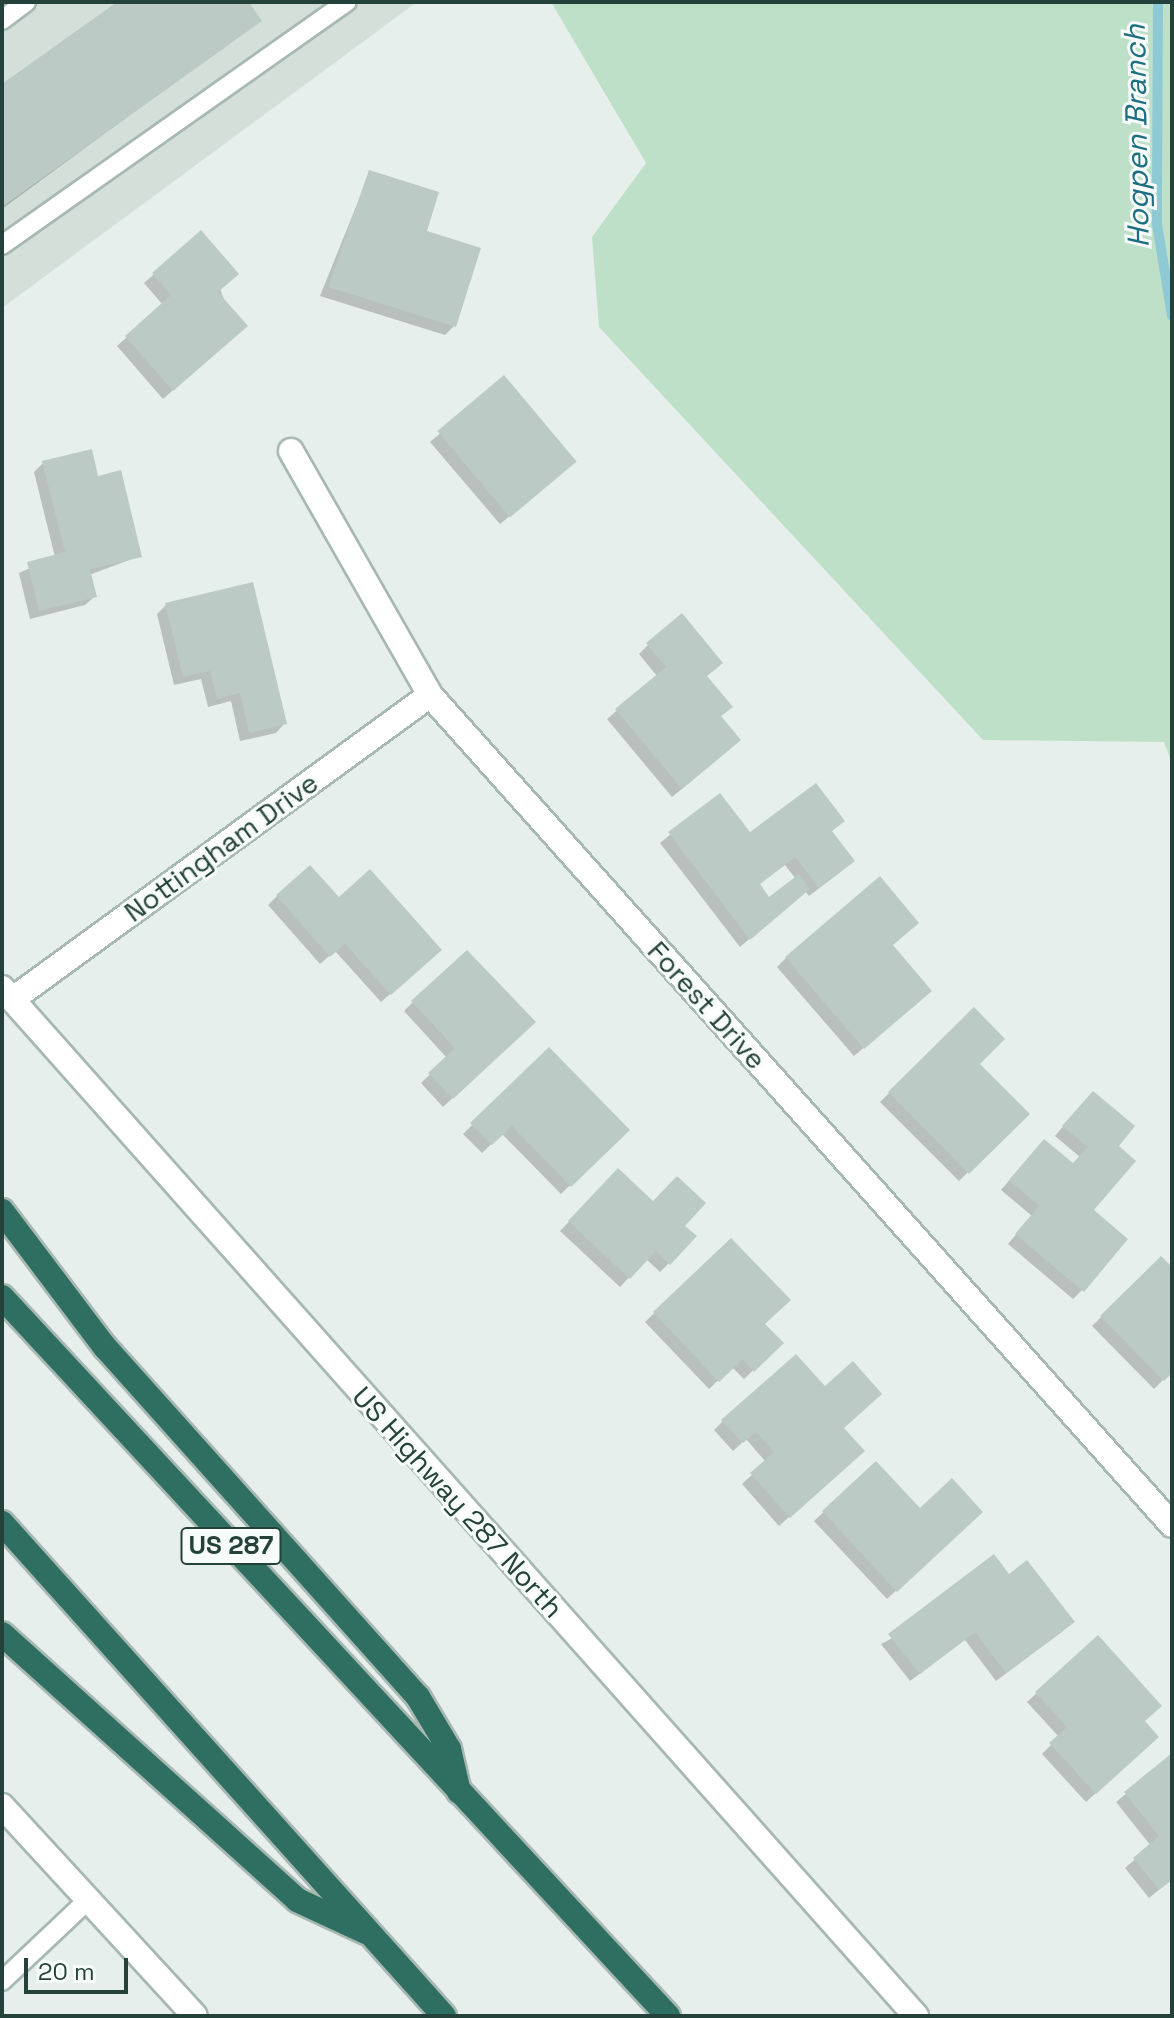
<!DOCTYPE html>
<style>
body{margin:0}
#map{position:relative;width:1174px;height:2018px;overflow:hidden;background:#e6efeb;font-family:"Space Grotesk",sans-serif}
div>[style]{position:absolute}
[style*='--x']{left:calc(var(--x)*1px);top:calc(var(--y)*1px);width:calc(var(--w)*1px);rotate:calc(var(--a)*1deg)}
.built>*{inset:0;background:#d4dfda}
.green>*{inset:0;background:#bfe0c8}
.shadow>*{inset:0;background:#0003}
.stream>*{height:10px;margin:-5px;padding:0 5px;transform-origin:5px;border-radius:5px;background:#8ec9d4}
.building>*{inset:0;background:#bbcac4;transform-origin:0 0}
.roads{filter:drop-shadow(2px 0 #a8b8b2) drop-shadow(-2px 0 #a8b8b2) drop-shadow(0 2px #a8b8b2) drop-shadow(0 -2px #a8b8b2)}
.service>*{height:18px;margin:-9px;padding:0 9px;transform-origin:9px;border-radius:9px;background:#fff}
.minor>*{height:24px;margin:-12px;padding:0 12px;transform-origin:12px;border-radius:12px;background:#fff}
.secondary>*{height:24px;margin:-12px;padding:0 12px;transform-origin:12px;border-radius:12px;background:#fff}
.motorway>*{height:24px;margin:-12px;padding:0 12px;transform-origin:12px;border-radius:12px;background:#2f6f62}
span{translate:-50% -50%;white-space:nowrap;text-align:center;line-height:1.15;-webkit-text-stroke:6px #f7fbf9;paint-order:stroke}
.shield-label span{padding:2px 6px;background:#f7fbf9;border:2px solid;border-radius:6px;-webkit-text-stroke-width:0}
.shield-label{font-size:26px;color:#24423a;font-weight:700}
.street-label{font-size:28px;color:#24423a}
.water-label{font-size:30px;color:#1c6f80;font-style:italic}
.frame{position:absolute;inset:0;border:4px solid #24423a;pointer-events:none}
.scale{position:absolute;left:24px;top:1958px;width:104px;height:36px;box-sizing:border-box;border:4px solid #24423a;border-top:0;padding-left:10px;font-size:24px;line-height:28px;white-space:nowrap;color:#24423a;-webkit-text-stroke:6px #f7fbf9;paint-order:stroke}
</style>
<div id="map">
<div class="built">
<div style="clip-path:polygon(2px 2px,417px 2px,2px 308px)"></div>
</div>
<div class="green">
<div style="clip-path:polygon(551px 2px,1172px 2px,1172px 763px,1164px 742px,983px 740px,599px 327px,592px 237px,646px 163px)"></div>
</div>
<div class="shadow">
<div style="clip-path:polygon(120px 2px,246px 2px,259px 20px,2px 209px,2px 87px)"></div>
<div style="clip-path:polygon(370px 172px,424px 233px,454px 326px,445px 335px,320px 296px)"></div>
<div style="clip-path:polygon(201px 233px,236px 335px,163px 399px,117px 346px,163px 305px,144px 283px)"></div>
<div style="clip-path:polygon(504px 378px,565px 470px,500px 524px,430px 442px)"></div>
<div style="clip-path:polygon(43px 463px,97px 478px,140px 556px,89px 575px,95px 596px,85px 605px,30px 619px,19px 573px,55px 557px,34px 472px)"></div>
<div style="clip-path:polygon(166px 605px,285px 723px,276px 733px,240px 741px,231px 701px,208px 707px,201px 679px,174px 685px,157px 614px)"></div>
<div style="clip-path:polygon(648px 645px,705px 677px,730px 749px,672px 797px,607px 719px,657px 676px,639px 654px)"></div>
<div style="clip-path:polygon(evenodd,719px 795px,750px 835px,843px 821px,831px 832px,843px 870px,809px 896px,805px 891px,740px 947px,660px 843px,719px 795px,785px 865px,796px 879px,769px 900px,758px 885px,785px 865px)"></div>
<div style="clip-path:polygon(277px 896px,338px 900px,430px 959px,381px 1002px,335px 951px,320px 964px,268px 905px)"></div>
<div style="clip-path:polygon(891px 946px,920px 1000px,854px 1056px,777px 967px,786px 958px)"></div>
<div style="clip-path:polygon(413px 1002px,533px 1022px,443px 1107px,421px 1083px,447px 1058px,404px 1011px)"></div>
<div style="clip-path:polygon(974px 1010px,977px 1064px,1027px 1114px,959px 1181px,880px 1102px)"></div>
<div style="clip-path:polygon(549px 1050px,627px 1130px,561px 1194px,502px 1134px,482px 1153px,463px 1134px)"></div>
<div style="clip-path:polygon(1084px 1102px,1116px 1146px,1092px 1211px,1082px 1290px,1073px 1299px,1008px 1244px,1032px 1216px,1001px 1190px,1035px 1150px,1073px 1165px,1080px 1157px,1055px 1136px)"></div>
<div style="clip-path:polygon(618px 1171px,653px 1203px,669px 1263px,660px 1272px,646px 1259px,620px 1287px,560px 1231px)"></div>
<div style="clip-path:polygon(731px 1240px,763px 1324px,781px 1343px,744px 1379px,732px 1367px,709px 1389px,645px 1322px)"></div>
<div style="clip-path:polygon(1161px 1259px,1172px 1270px,1172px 1371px,1154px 1389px,1092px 1326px)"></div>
<div style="clip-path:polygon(723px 1421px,842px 1428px,853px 1460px,779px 1526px,742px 1484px,766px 1462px,746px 1439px,733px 1451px,714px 1430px)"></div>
<div style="clip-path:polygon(876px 1464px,920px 1511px,972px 1521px,887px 1599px,814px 1521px)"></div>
<div style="clip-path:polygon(1009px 1577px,1063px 1631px,996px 1681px,965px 1640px,910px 1681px,881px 1644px)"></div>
<div style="clip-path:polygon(1098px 1638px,1147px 1746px,1086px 1802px,1042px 1754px,1059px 1737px,1027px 1702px)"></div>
<div style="clip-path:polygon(1172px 1756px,1172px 1879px,1149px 1898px,1125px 1868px,1151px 1846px,1116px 1802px)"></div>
</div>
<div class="stream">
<div style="--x:1158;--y:2;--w:222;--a:90.3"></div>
<div style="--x:1157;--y:224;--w:93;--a:80.7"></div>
</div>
<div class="building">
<div style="clip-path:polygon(117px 2px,249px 2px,262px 21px,2px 207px,2px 84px)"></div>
<div style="clip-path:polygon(369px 170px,439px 192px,427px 231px,481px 248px,456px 327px,328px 287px)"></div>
<div style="clip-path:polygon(201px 230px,239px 274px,218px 292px,248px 326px,173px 391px,125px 336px,171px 295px,152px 273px)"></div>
<div style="left:504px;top:375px;width:113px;height:87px;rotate:50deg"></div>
<div style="clip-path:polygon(92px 449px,98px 476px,121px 470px,142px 557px,90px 569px,97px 597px,39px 611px,27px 562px,65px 552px,42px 461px)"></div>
<div style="clip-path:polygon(253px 582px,287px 724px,249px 733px,240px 693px,217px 699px,210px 671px,183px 677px,165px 603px)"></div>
<div style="clip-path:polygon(682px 613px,723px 663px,707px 676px,733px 707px,721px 716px,741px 740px,682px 789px,615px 709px,666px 667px,646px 643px)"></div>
<div style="clip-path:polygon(816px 783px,845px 821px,832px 831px,855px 861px,819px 888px,795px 857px,760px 884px,769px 897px,799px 874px,810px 889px,750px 940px,668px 832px,720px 793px,750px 832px)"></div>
<div style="clip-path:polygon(310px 865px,339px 897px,370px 869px,442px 950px,391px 995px,345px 944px,330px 957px,276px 895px)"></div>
<div style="clip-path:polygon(880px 876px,919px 923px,893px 945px,932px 991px,864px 1049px,785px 957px)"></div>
<div style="clip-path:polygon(467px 950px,536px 1022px,453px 1099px,428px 1073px,455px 1048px,411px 1001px)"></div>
<div style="clip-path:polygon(974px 1007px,1005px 1039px,980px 1064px,1030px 1114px,969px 1174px,888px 1092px)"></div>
<div style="clip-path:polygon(549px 1047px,630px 1130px,571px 1187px,512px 1126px,492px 1145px,470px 1123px)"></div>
<div style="clip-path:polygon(1093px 1091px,1135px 1126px,1119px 1146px,1136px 1161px,1094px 1210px,1128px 1239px,1084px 1292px,1015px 1234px,1039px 1206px,1009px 1180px,1044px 1139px,1073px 1163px,1088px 1147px,1062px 1126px)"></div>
<div style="clip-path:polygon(618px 1168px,653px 1201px,677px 1176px,706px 1203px,685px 1226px,697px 1236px,670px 1265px,656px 1251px,630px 1279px,568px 1221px)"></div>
<div style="clip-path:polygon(731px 1238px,791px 1300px,765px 1324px,784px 1343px,754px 1372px,743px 1359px,719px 1382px,653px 1312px)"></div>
<div style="clip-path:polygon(1161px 1256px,1172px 1267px,1172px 1373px,1164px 1381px,1100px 1316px)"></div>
<div style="clip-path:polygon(796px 1354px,825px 1386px,853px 1361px,882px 1394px,844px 1428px,865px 1451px,790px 1518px,750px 1473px,774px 1452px,756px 1432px,743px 1443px,721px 1420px)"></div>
<div style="clip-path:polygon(876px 1461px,920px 1508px,952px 1478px,983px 1512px,897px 1592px,822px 1511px)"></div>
<div style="clip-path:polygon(994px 1554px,1009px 1574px,1027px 1560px,1075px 1622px,1006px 1673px,975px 1632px,920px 1674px,888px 1634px)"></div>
<div style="clip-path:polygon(1098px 1635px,1162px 1706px,1145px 1721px,1159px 1737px,1096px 1794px,1049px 1743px,1067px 1727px,1035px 1692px)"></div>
<div style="clip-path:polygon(1172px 1753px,1172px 1880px,1159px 1890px,1133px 1858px,1159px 1836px,1124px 1792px)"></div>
</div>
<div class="roads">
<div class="service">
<div style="--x:2;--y:20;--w:30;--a:-37"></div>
<div style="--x:2;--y:245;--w:422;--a:-35.2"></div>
<div style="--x:2;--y:1981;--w:118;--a:-43.3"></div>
</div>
<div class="minor">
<div style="--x:291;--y:451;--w:281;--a:60.3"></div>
<div style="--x:430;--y:695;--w:1113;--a:48.2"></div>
<div style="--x:13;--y:999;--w:516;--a:-36.09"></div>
</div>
<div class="secondary">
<div style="--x:2;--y:988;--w:1376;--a:48.36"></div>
<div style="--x:2;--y:1806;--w:285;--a:47.4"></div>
</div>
<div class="motorway">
<div style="--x:2;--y:1211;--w:171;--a:52.9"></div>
<div style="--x:105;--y:1347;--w:470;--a:48.2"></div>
<div style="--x:418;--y:1697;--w:61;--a:59.2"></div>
<div style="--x:449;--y:1749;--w:44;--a:76.9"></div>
<div style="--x:2;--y:1297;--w:980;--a:47.19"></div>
<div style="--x:2;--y:1523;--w:662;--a:48.12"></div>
<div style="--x:2;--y:1634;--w:397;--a:42"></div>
<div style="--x:297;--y:1900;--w:76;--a:24.9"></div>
</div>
</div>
<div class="shield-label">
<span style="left:231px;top:1546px">US 287</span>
</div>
<div class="street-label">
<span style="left:221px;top:847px;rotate:-36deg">Nottingham Drive</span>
<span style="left:707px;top:1005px;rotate:48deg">Forest Drive</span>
<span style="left:458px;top:1502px;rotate:48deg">US Highway 287 North</span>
</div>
<div class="water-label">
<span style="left:1137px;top:136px;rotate:-91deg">Hogpen Branch</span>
</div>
<div class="frame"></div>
<div class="scale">20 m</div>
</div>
